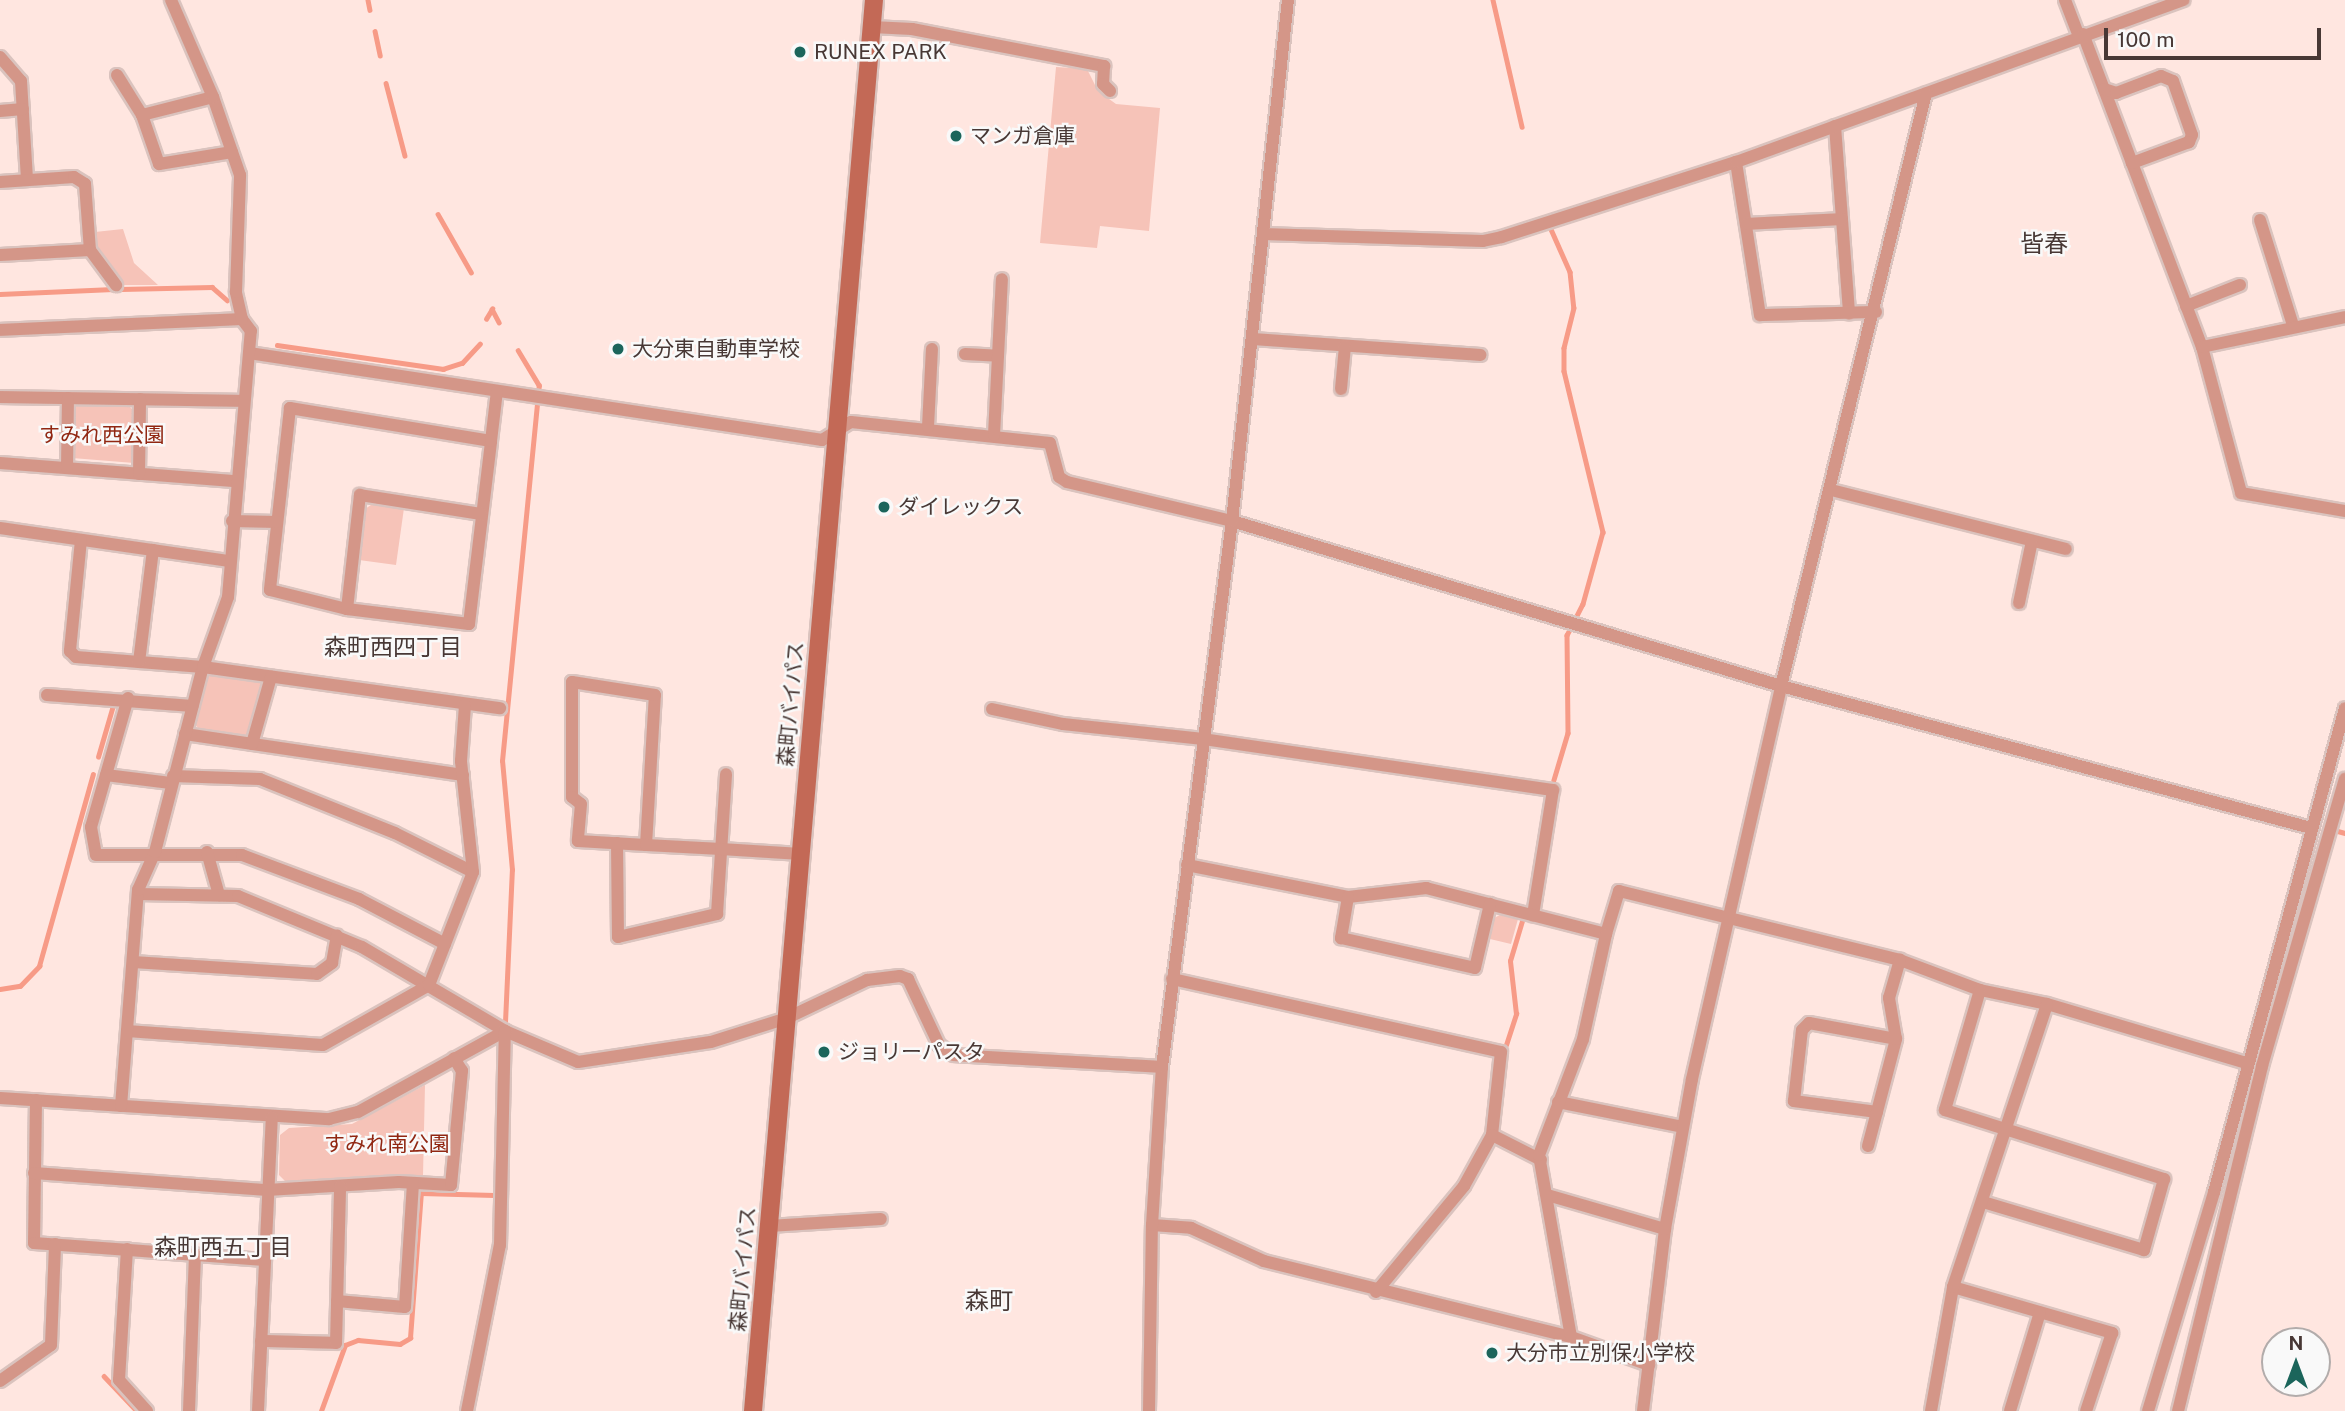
<!DOCTYPE html>
<meta charset="utf-8">
<style>
body{margin:0}
#map{position:relative;width:2345px;height:1411px;overflow:hidden;background:#ffe6e0;font-family:"Public Sans","Noto Sans JP",sans-serif}
div>[style]{position:absolute}
[style*='--x']{left:calc(var(--x)*1px);top:calc(var(--y)*1px);width:calc(var(--w)*1px);rotate:calc(var(--a)*1deg)}
.green>*{inset:0;background:#f6c3b8}
.stream>*{height:4.5px;margin:-2.25px;padding:0 2.25px;transform-origin:2.25px;border-radius:2.25px;background:#f79b87}
.roads{filter:drop-shadow(2px 0 #dac3be) drop-shadow(-2px 0 #dac3be) drop-shadow(0 2px #dac3be) drop-shadow(0 -2px #dac3be)}
.minor>*{height:12px;margin:-6px;padding:0 6px;transform-origin:6px;border-radius:6px;background:#d49688}
.secondary>*{height:18px;margin:-9px;padding:0 9px;transform-origin:9px;border-radius:9px;background:#c36956}
.dots>*{width:19px;height:19px;translate:-50% -50%;box-sizing:border-box;border:4px solid #f9f9f9;border-radius:50%}
span{translate:-50% -50%;white-space:nowrap;text-align:center;line-height:1.15;-webkit-text-stroke:5px #f9f9f9;paint-order:stroke}
.poi-label{font-size:21px;color:#483835}
.left{translate:0 -50%;text-align:left}
.park-label{font-size:21px;color:#912712}
.street-label{font-size:21px;color:#483835}
.neighbourhood-label{font-size:23px;color:#483835}
.quarter-label{font-size:24px;color:#483835}
.north{position:absolute;left:2261px;top:1327px;width:70px;height:70px;box-sizing:border-box;background:#f9f9f9;border:2px solid #b2acab;border-radius:50%;rotate:0deg;font-size:19px;font-weight:700;line-height:28px;text-align:center;color:#483835}
.north::after{content:'';display:block;margin:auto;width:24px;height:32px;background:#1b655b;clip-path:polygon(50% 0,100% 100%,50% 72%,0 100%)}
.scale{position:absolute;left:2104px;top:28px;width:217px;height:32px;box-sizing:border-box;border:4px solid #483835;border-top:0;padding-left:9px;font-size:21px;line-height:24px;white-space:nowrap;color:#483835;-webkit-text-stroke:5px #f9f9f9;paint-order:stroke}
</style>
<div id="map">
<div class="green">
<div style="clip-path:polygon(1056px 67px,1087px 69px,1098px 91px,1116px 104px,1160px 108px,1149px 231px,1100px 226px,1097px 248px,1040px 243px)"></div>
<div style="clip-path:polygon(123px 229px,134px 263px,158px 285px,122px 285px,96px 249px,95px 232px)"></div>
<div style="clip-path:polygon(77px 405px,129px 406px,134px 411px,134px 463px,72px 458px,73px 409px)"></div>
<div style="clip-path:polygon(374px 503px,404px 508px,396px 565px,359px 560px,365px 509px)"></div>
<div style="clip-path:polygon(209px 674px,260px 682px,263px 688px,252px 730px,245px 736px,198px 728px,194px 723px)"></div>
<div style="clip-path:polygon(1500px 915px,1518px 919px,1511px 944px,1490px 939px,1494px 918px)"></div>
<div style="clip-path:polygon(425px 1085px,423px 1176px,287px 1183px,279px 1175px,280px 1135px,289px 1128px,352px 1124px)"></div>
</div>
<div class="stream">
<div style="--x:368;--y:0;--w:10;--a:79"></div>
<div style="--x:1493;--y:0;--w:130;--a:77.1"></div>
<div style="--x:375;--y:31;--w:25;--a:78"></div>
<div style="--x:386;--y:83;--w:75;--a:75.4"></div>
<div style="--x:438;--y:214;--w:67;--a:60.4"></div>
<div style="--x:1550;--y:227;--w:49;--a:66"></div>
<div style="--x:1570;--y:272;--w:36;--a:84"></div>
<div style="--x:1574;--y:308;--w:41;--a:104"></div>
<div style="--x:1564;--y:348;--w:23;--a:90"></div>
<div style="--x:1564;--y:371;--w:166;--a:76.4"></div>
<div style="--x:1603;--y:532;--w:75;--a:105.5"></div>
<div style="--x:1583;--y:604;--w:35;--a:117"></div>
<div style="--x:1567;--y:635;--w:98;--a:89.4"></div>
<div style="--x:1568;--y:733;--w:49;--a:106.6"></div>
<div style="--x:121;--y:289;--w:91;--a:-1.3"></div>
<div style="--x:212;--y:287;--w:20;--a:41"></div>
<div style="--x:0;--y:294;--w:113;--a:-2.5"></div>
<div style="--x:486;--y:319;--w:12;--a:-59"></div>
<div style="--x:492;--y:309;--w:15;--a:62"></div>
<div style="--x:277;--y:345;--w:168;--a:8.2"></div>
<div style="--x:443;--y:369;--w:20;--a:-18"></div>
<div style="--x:462;--y:363;--w:26;--a:-47"></div>
<div style="--x:98;--y:757;--w:57;--a:-73.8"></div>
<div style="--x:2334;--y:830;--w:11;--a:15"></div>
<div style="--x:0;--y:989;--w:20;--a:-9"></div>
<div style="--x:20;--y:986;--w:28;--a:-46"></div>
<div style="--x:39;--y:966;--w:199;--a:-74.3"></div>
<div style="--x:505;--y:1022;--w:152;--a:-87.4"></div>
<div style="--x:512;--y:870;--w:109;--a:-95.2"></div>
<div style="--x:502;--y:761;--w:377;--a:-84.4"></div>
<div style="--x:539;--y:386;--w:41;--a:-121"></div>
<div style="--x:1506;--y:1045;--w:33;--a:-72"></div>
<div style="--x:1516;--y:1014;--w:53;--a:-96.5"></div>
<div style="--x:1510;--y:961;--w:42;--a:-73.3"></div>
<div style="--x:104;--y:1376;--w:48;--a:46.7"></div>
<div style="--x:321;--y:1411;--w:70;--a:-70"></div>
<div style="--x:345;--y:1345;--w:14;--a:-21"></div>
<div style="--x:358;--y:1340;--w:42;--a:5.4"></div>
<div style="--x:400;--y:1344;--w:12;--a:-31"></div>
<div style="--x:410;--y:1338;--w:145;--a:-85.7"></div>
<div style="--x:421;--y:1193;--w:73;--a:1.6"></div>
</div>
<div class="roads">
<div class="minor">
<div style="--x:2065;--y:0;--w:39;--a:69"></div>
<div style="--x:872;--y:27;--w:40;--a:2.9"></div>
<div style="--x:912;--y:29;--w:196;--a:10.9"></div>
<div style="--x:1104;--y:66;--w:18;--a:93"></div>
<div style="--x:1103;--y:84;--w:10;--a:45"></div>
<div style="--x:2083;--y:34;--w:335;--a:69.2"></div>
<div style="--x:2202;--y:347;--w:151;--a:75"></div>
<div style="--x:2241;--y:493;--w:106;--a:9.8"></div>
<div style="--x:0;--y:57;--w:32;--a:49"></div>
<div style="--x:21;--y:81;--w:99;--a:86.5"></div>
<div style="--x:117;--y:75;--w:47;--a:58"></div>
<div style="--x:142;--y:115;--w:52;--a:70.9"></div>
<div style="--x:159;--y:164;--w:74;--a:-9.3"></div>
<div style="--x:2104;--y:89;--w:13;--a:18"></div>
<div style="--x:2116;--y:93;--w:48;--a:-20.7"></div>
<div style="--x:2161;--y:76;--w:13;--a:23"></div>
<div style="--x:2173;--y:81;--w:57;--a:70.6"></div>
<div style="--x:2192;--y:135;--w:8;--a:113"></div>
<div style="--x:2189;--y:142;--w:61;--a:159.8"></div>
<div style="--x:0;--y:111;--w:23;--a:-5"></div>
<div style="--x:142;--y:115;--w:73;--a:-14.2"></div>
<div style="--x:1835;--y:126;--w:188;--a:85.7"></div>
<div style="--x:1736;--y:162;--w:155;--a:81.1"></div>
<div style="--x:1760;--y:315;--w:116;--a:-1.5"></div>
<div style="--x:0;--y:182;--w:74;--a:-3.9"></div>
<div style="--x:74;--y:177;--w:13;--a:32"></div>
<div style="--x:85;--y:184;--w:66;--a:85.7"></div>
<div style="--x:90;--y:250;--w:90;--a:176.8"></div>
<div style="--x:2260;--y:220;--w:110;--a:72.6"></div>
<div style="--x:1746;--y:224;--w:96;--a:-3"></div>
<div style="--x:1263;--y:234;--w:220;--a:1.8"></div>
<div style="--x:1483;--y:241;--w:19;--a:-12"></div>
<div style="--x:1502;--y:237;--w:246;--a:-17.8"></div>
<div style="--x:1736;--y:162;--w:476;--a:-19.9"></div>
<div style="--x:90;--y:250;--w:44;--a:53.4"></div>
<div style="--x:2186;--y:306;--w:58;--a:-21.3"></div>
<div style="--x:0;--y:330;--w:242;--a:-2.6"></div>
<div style="--x:1253;--y:339;--w:228;--a:4"></div>
<div style="--x:2202;--y:347;--w:146;--a:-11.8"></div>
<div style="--x:249;--y:353;--w:580;--a:8.63"></div>
<div style="--x:822;--y:440;--w:34;--a:-32"></div>
<div style="--x:851;--y:422;--w:200;--a:6"></div>
<div style="--x:1050;--y:443;--w:35;--a:75"></div>
<div style="--x:1059;--y:477;--w:9;--a:32"></div>
<div style="--x:1067;--y:482;--w:170;--a:13.3"></div>
<div style="--x:1232;--y:521;--w:573;--a:16.73"></div>
<div style="--x:1781;--y:686;--w:549;--a:15"></div>
<div style="--x:965;--y:354;--w:33;--a:3"></div>
<div style="--x:1341;--y:389;--w:43;--a:-84.7"></div>
<div style="--x:0;--y:397;--w:244;--a:0.9"></div>
<div style="--x:928;--y:427;--w:78;--a:-87.1"></div>
<div style="--x:994;--y:435;--w:156;--a:-87.1"></div>
<div style="--x:491;--y:441;--w:204;--a:-170.7"></div>
<div style="--x:290;--y:408;--w:183;--a:96.3"></div>
<div style="--x:270;--y:590;--w:79;--a:13.9"></div>
<div style="--x:347;--y:609;--w:123;--a:7"></div>
<div style="--x:469;--y:624;--w:184;--a:-83.1"></div>
<div style="--x:491;--y:441;--w:50;--a:-83.2"></div>
<div style="--x:0;--y:463;--w:237;--a:4.4"></div>
<div style="--x:67;--y:468;--w:70;--a:-89.2"></div>
<div style="--x:139;--y:474;--w:75;--a:-89.2"></div>
<div style="--x:1831;--y:490;--w:242;--a:14.1"></div>
<div style="--x:232;--y:521;--w:45;--a:1.3"></div>
<div style="--x:0;--y:528;--w:232;--a:8.2"></div>
<div style="--x:81;--y:540;--w:112;--a:95.7"></div>
<div style="--x:70;--y:651;--w:8;--a:45"></div>
<div style="--x:76;--y:657;--w:127;--a:4.5"></div>
<div style="--x:203;--y:667;--w:300;--a:7.9"></div>
<div style="--x:2019;--y:603;--w:63;--a:-78.2"></div>
<div style="--x:347;--y:609;--w:115;--a:-83.5"></div>
<div style="--x:360;--y:495;--w:123;--a:8.9"></div>
<div style="--x:139;--y:662;--w:113;--a:-82.9"></div>
<div style="--x:47;--y:695;--w:146;--a:4.3"></div>
<div style="--x:128;--y:698;--w:134;--a:106"></div>
<div style="--x:91;--y:827;--w:28;--a:80"></div>
<div style="--x:96;--y:855;--w:146;--a:0"></div>
<div style="--x:242;--y:855;--w:125;--a:20.6"></div>
<div style="--x:359;--y:899;--w:97;--a:27.6"></div>
<div style="--x:992;--y:709;--w:73;--a:11.9"></div>
<div style="--x:1063;--y:724;--w:141;--a:6.1"></div>
<div style="--x:1203;--y:739;--w:354;--a:8.3"></div>
<div style="--x:1553;--y:790;--w:127;--a:99.1"></div>
<div style="--x:185;--y:734;--w:281;--a:8.4"></div>
<div style="--x:252;--y:744;--w:70;--a:-74.2"></div>
<div style="--x:106;--y:775;--w:65;--a:7"></div>
<div style="--x:173;--y:776;--w:87;--a:2"></div>
<div style="--x:260;--y:779;--w:145;--a:21.8"></div>
<div style="--x:395;--y:833;--w:87;--a:26.6"></div>
<div style="--x:617;--y:843;--w:94;--a:89.4"></div>
<div style="--x:618;--y:937;--w:102;--a:-13.1"></div>
<div style="--x:717;--y:914;--w:140;--a:-86.3"></div>
<div style="--x:646;--y:845;--w:150;--a:-86.6"></div>
<div style="--x:655;--y:695;--w:84;--a:-171.1"></div>
<div style="--x:572;--y:682;--w:115;--a:90"></div>
<div style="--x:572;--y:797;--w:11;--a:38"></div>
<div style="--x:581;--y:804;--w:37;--a:95"></div>
<div style="--x:578;--y:841;--w:68;--a:3.4"></div>
<div style="--x:646;--y:845;--w:75;--a:3.1"></div>
<div style="--x:721;--y:849;--w:80;--a:3.6"></div>
<div style="--x:207;--y:852;--w:45;--a:74.4"></div>
<div style="--x:1187;--y:865;--w:164;--a:11.2"></div>
<div style="--x:1348;--y:897;--w:79;--a:-6.6"></div>
<div style="--x:1426;--y:888;--w:186;--a:14.3"></div>
<div style="--x:1606;--y:934;--w:45;--a:-73.2"></div>
<div style="--x:1619;--y:891;--w:289;--a:13.8"></div>
<div style="--x:1900;--y:960;--w:85;--a:20.6"></div>
<div style="--x:1980;--y:990;--w:68;--a:11.8"></div>
<div style="--x:2047;--y:1004;--w:208;--a:16.5"></div>
<div style="--x:138;--y:894;--w:100;--a:1.1"></div>
<div style="--x:238;--y:896;--w:134;--a:22.4"></div>
<div style="--x:362;--y:947;--w:166;--a:30.4"></div>
<div style="--x:505;--y:1031;--w:79;--a:23"></div>
<div style="--x:578;--y:1062;--w:134;--a:-8.6"></div>
<div style="--x:711;--y:1042;--w:80;--a:-17.5"></div>
<div style="--x:787;--y:1018;--w:89;--a:-25.4"></div>
<div style="--x:867;--y:980;--w:33;--a:-7"></div>
<div style="--x:900;--y:976;--w:9;--a:21"></div>
<div style="--x:908;--y:979;--w:73;--a:64.8"></div>
<div style="--x:939;--y:1045;--w:18;--a:34"></div>
<div style="--x:954;--y:1055;--w:208;--a:3.3"></div>
<div style="--x:1348;--y:897;--w:42;--a:99.7"></div>
<div style="--x:1341;--y:938;--w:137;--a:12.6"></div>
<div style="--x:1475;--y:968;--w:66;--a:-76.8"></div>
<div style="--x:133;--y:962;--w:184;--a:3.7"></div>
<div style="--x:317;--y:974;--w:19;--a:-36"></div>
<div style="--x:332;--y:963;--w:28;--a:-80"></div>
<div style="--x:1172;--y:979;--w:337;--a:12.5"></div>
<div style="--x:1501;--y:1052;--w:83;--a:96.2"></div>
<div style="--x:1492;--y:1135;--w:55;--a:27"></div>
<div style="--x:1980;--y:990;--w:125;--a:106.3"></div>
<div style="--x:1945;--y:1110;--w:230;--a:17.5"></div>
<div style="--x:2164;--y:1179;--w:74;--a:105.7"></div>
<div style="--x:2144;--y:1250;--w:168;--a:-163.4"></div>
<div style="--x:127;--y:1031;--w:196;--a:4.1"></div>
<div style="--x:323;--y:1045;--w:122;--a:-29.5"></div>
<div style="--x:429;--y:985;--w:121;--a:-68.7"></div>
<div style="--x:473;--y:872;--w:112;--a:-96.2"></div>
<div style="--x:461;--y:761;--w:56;--a:-85.9"></div>
<div style="--x:0;--y:1098;--w:330;--a:3.7"></div>
<div style="--x:329;--y:1119;--w:30;--a:-14"></div>
<div style="--x:358;--y:1112;--w:168;--a:-28.9"></div>
<div style="--x:36;--y:1100;--w:143;--a:90.8"></div>
<div style="--x:34;--y:1243;--w:231;--a:4.2"></div>
<div style="--x:1558;--y:1102;--w:127;--a:11.3"></div>
<div style="--x:121;--y:1106;--w:217;--a:-85.5"></div>
<div style="--x:138;--y:890;--w:42;--a:-65.9"></div>
<div style="--x:155;--y:852;--w:191;--a:-75.5"></div>
<div style="--x:203;--y:667;--w:74;--a:-70.3"></div>
<div style="--x:228;--y:597;--w:267;--a:-85.1"></div>
<div style="--x:251;--y:331;--w:15;--a:-127"></div>
<div style="--x:242;--y:319;--w:28;--a:-103"></div>
<div style="--x:236;--y:292;--w:117;--a:-88"></div>
<div style="--x:240;--y:175;--w:83;--a:-109.1"></div>
<div style="--x:213;--y:97;--w:106;--a:-113.4"></div>
<div style="--x:1877;--y:1112;--w:84;--a:-172.5"></div>
<div style="--x:1794;--y:1101;--w:71;--a:-83.6"></div>
<div style="--x:1802;--y:1030;--w:10;--a:-45"></div>
<div style="--x:1809;--y:1023;--w:88;--a:10.4"></div>
<div style="--x:1868;--y:1146;--w:111;--a:-75.3"></div>
<div style="--x:1896;--y:1039;--w:42;--a:-99.7"></div>
<div style="--x:1889;--y:998;--w:40;--a:-74"></div>
<div style="--x:34;--y:1173;--w:234;--a:4.2"></div>
<div style="--x:267;--y:1190;--w:132;--a:-3.5"></div>
<div style="--x:399;--y:1182;--w:52;--a:3.3"></div>
<div style="--x:451;--y:1185;--w:115;--a:-84.5"></div>
<div style="--x:462;--y:1071;--w:15;--a:-122"></div>
<div style="--x:1547;--y:1195;--w:123;--a:16.1"></div>
<div style="--x:1152;--y:1225;--w:39;--a:4"></div>
<div style="--x:1191;--y:1228;--w:80;--a:24.3"></div>
<div style="--x:1264;--y:1261;--w:316;--a:13.9"></div>
<div style="--x:1571;--y:1337;--w:83;--a:19.7"></div>
<div style="--x:769;--y:1226;--w:112;--a:-3.6"></div>
<div style="--x:127;--y:1249;--w:131;--a:93.5"></div>
<div style="--x:119;--y:1380;--w:42;--a:47.9"></div>
<div style="--x:1953;--y:1287;--w:166;--a:16.1"></div>
<div style="--x:2112;--y:1333;--w:82;--a:108.4"></div>
<div style="--x:1376;--y:1292;--w:138;--a:-50.3"></div>
<div style="--x:1464;--y:1186;--w:58;--a:-61.2"></div>
<div style="--x:337;--y:1301;--w:68;--a:5"></div>
<div style="--x:405;--y:1307;--w:124;--a:-86.3"></div>
<div style="--x:1571;--y:1337;--w:185;--a:-100"></div>
<div style="--x:1539;--y:1155;--w:124;--a:-69.2"></div>
<div style="--x:1583;--y:1039;--w:107;--a:-77.6"></div>
<div style="--x:261;--y:1341;--w:75;--a:1.5"></div>
<div style="--x:336;--y:1343;--w:157;--a:-88.5"></div>
<div style="--x:0;--y:1381;--w:62;--a:-35.2"></div>
<div style="--x:51;--y:1345;--w:101;--a:-87.7"></div>
<div style="--x:189;--y:1411;--w:157;--a:-87.8"></div>
<div style="--x:258;--y:1411;--w:294;--a:-87.3"></div>
<div style="--x:467;--y:1411;--w:169;--a:-78.8"></div>
<div style="--x:500;--y:1245;--w:214;--a:-88.7"></div>
<div style="--x:1149;--y:1411;--w:186;--a:-89.1"></div>
<div style="--x:1152;--y:1225;--w:158;--a:-86.4"></div>
<div style="--x:1162;--y:1067;--w:550;--a:-82.69"></div>
<div style="--x:1232;--y:521;--w:524;--a:-83.87"></div>
<div style="--x:1643;--y:1411;--w:183;--a:-83.1"></div>
<div style="--x:1665;--y:1229;--w:152;--a:-79.8"></div>
<div style="--x:1692;--y:1079;--w:403;--a:-77.2"></div>
<div style="--x:1781;--y:686;--w:610;--a:-76.26"></div>
<div style="--x:1931;--y:1411;--w:126;--a:-79.9"></div>
<div style="--x:1953;--y:1287;--w:298;--a:-71.6"></div>
<div style="--x:2010;--y:1411;--w:103;--a:-73.1"></div>
<div style="--x:2148;--y:1411;--w:229;--a:-73.2"></div>
<div style="--x:2214;--y:1192;--w:501;--a:-74.86"></div>
<div style="--x:2178;--y:1411;--w:355;--a:-76.3"></div>
<div style="--x:2262;--y:1066;--w:299;--a:-73.9"></div>
</div>
<div class="secondary">
<div style="--x:753;--y:1411;--w:1416;--a:-85.1"></div>
</div>
</div>
<div class="dots">
<div style="left:800px;top:52px;background:#1b655b"></div>
<div style="left:956px;top:136px;background:#1b655b"></div>
<div style="left:618px;top:349px;background:#1b655b"></div>
<div style="left:884px;top:507px;background:#1b655b"></div>
<div style="left:824px;top:1052px;background:#1b655b"></div>
<div style="left:1492px;top:1353px;background:#1b655b"></div>
</div>
<div class="poi-label">
<span class="left" style="left:814px;top:52px">RUNEX PARK</span>
<span class="left" style="left:970px;top:136px">マンガ倉庫</span>
<span class="left" style="left:632px;top:349px">大分東自動車学校</span>
<span class="left" style="left:898px;top:507px">ダイレックス</span>
<span class="left" style="left:838px;top:1052px">ジョリーパスタ</span>
<span class="left" style="left:1506px;top:1353px">大分市立別保小学校</span>
</div>
<div class="park-label">
<span style="left:102px;top:435px">すみれ西公園</span>
<span style="left:387px;top:1144px">すみれ南公園</span>
</div>
<div class="street-label">
<span style="left:791px;top:704px;rotate:-85deg">森町バイパス</span>
<span style="left:743px;top:1269px;rotate:-85deg">森町バイパス</span>
</div>
<div class="neighbourhood-label">
<span style="left:393px;top:647px">森町西四丁目</span>
<span style="left:223px;top:1247px">森町西五丁目</span>
</div>
<div class="quarter-label">
<span style="left:2044px;top:244px">皆春</span>
<span style="left:989px;top:1301px">森町</span>
</div>
<div class="north">N</div>
<div class="scale">100 m</div>
</div>
